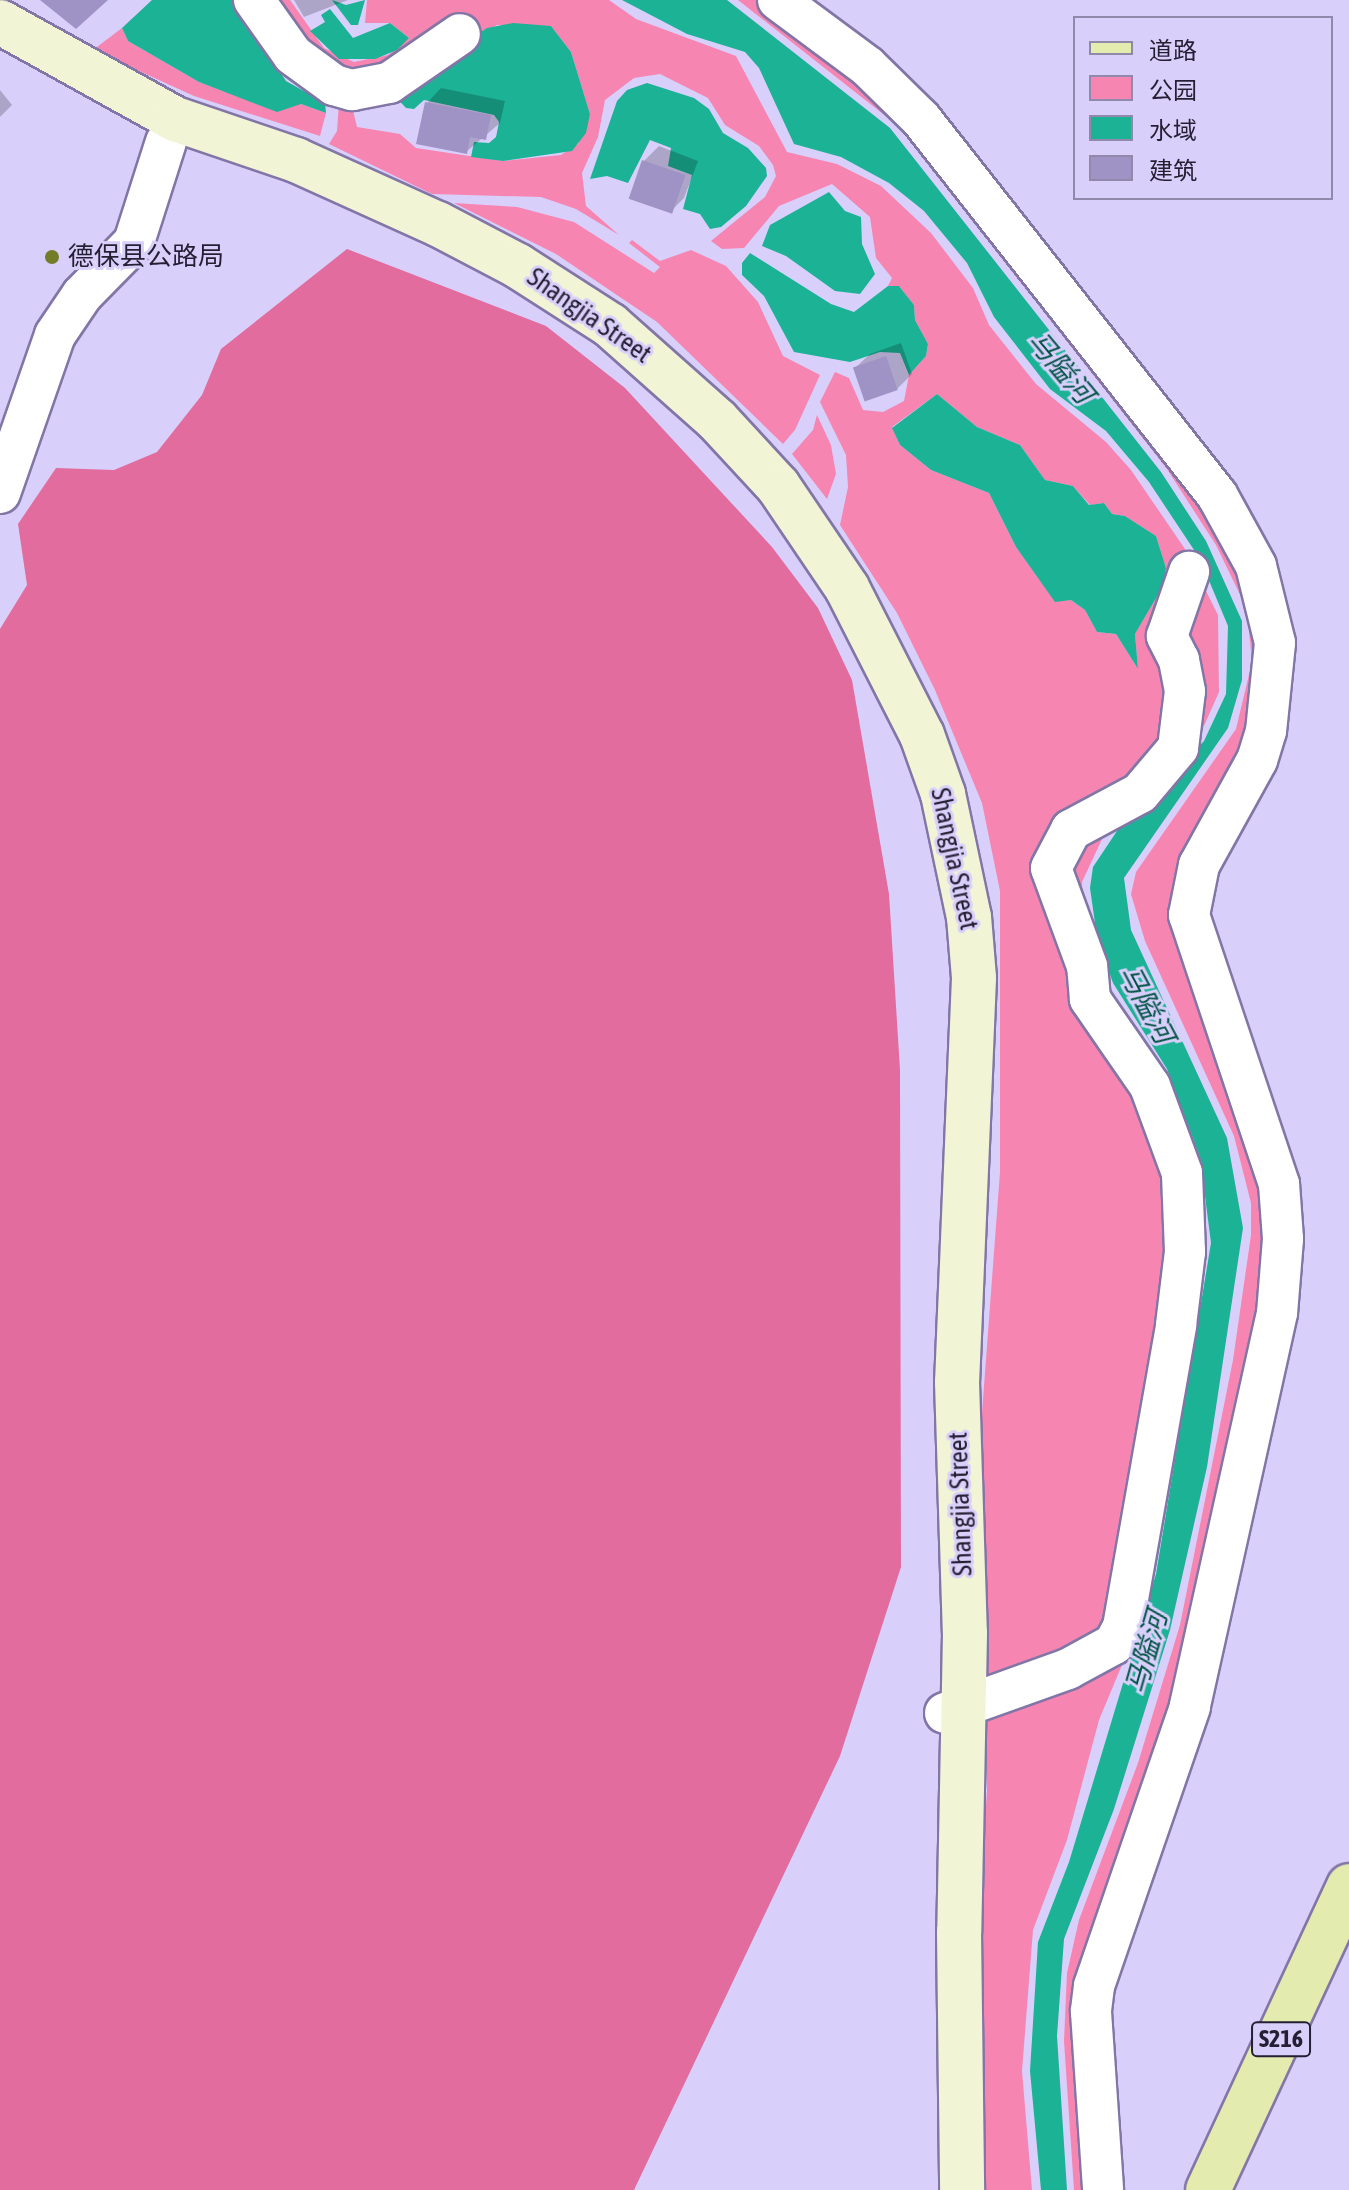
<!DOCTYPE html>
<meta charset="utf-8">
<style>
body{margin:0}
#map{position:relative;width:1349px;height:2190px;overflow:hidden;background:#d9cffb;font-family:"Asap Condensed","Noto Sans SC",sans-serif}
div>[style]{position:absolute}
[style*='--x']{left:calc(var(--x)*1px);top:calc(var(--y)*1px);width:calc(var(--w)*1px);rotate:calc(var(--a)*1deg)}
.green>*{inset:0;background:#f685b2}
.forest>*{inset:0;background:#e16c9d}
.water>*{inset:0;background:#1bb296}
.shadow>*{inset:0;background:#0003}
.building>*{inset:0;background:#9f93c6;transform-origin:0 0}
.roads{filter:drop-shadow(2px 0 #8276a7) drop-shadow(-2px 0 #8276a7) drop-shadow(0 2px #8276a7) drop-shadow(0 -2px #8276a7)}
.street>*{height:40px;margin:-20px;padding:0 20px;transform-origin:20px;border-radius:20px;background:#fff}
.secondary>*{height:44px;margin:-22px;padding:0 22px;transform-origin:22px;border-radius:22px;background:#f1f5d6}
.primary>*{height:44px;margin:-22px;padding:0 22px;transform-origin:22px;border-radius:22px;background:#e3ecae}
.dots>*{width:22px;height:22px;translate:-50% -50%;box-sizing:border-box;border:4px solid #d9cffb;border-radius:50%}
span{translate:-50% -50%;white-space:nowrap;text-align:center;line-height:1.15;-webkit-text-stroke:6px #d9cffb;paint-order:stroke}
.shield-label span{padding:2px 6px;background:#d9cffb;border:2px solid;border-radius:6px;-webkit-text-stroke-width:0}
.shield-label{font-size:24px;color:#251f33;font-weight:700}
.poi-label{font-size:26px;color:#251f33}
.left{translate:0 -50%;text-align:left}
.street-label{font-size:26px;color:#251f33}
.water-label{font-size:28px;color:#005344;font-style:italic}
.legend{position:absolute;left:1073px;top:16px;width:260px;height:184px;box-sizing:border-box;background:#d9cffb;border:2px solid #9189ab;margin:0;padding:10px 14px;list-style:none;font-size:24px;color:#251f33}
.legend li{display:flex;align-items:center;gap:16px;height:40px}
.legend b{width:40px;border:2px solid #9189ab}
</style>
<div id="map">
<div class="green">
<div style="clip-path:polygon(evenodd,266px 0,290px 0,324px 48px,354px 62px,388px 55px,409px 38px,390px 23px,365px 23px,367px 0,609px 0,636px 19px,736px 56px,787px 152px,837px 164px,881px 186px,931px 233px,973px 288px,989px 325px,1036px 384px,1106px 442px,1131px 470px,1185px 549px,1218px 615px,1219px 692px,1196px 744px,1169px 778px,1103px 837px,1082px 882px,1083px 914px,1106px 983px,1154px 1057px,1192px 1153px,1204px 1231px,1144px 1590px,1127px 1653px,1099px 1720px,1067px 1840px,1033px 1930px,1022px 2071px,1032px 2190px,986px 2190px,977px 1934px,987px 1791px,986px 1714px,991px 1706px,1112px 1651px,1127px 1632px,1190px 1256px,1184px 1158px,1155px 1087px,1096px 998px,1093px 969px,1060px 887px,1058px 864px,1078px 830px,1149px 790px,1182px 750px,1190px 696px,1173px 640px,1193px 586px,1193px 568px,1185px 573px,1164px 634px,1182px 697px,1173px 747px,1139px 788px,1068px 825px,1048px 862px,1051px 891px,1083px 967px,1089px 1006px,1146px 1088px,1178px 1176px,1182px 1251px,1123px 1614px,1107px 1644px,988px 1696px,979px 1453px,1000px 1172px,1000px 891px,982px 803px,935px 690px,897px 613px,840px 525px,848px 487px,846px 455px,820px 402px,835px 372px,849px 378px,863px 410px,883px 412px,904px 401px,909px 375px,926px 356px,928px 344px,915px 320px,914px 305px,899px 286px,888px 286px,892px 278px,876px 258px,870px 217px,832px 184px,779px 206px,744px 248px,722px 249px,711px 241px,765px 197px,776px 176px,773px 165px,759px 146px,725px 125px,708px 98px,660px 74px,634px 78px,605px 100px,598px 137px,582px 173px,586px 206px,619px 235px,576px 209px,541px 197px,432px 194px,329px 144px,337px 131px,339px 102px,350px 98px,357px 127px,400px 134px,416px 148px,503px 161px,561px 155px,578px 144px,590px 114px,571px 52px,551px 26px,497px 25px,457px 46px,468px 32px,460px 25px,383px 72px,358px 77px,330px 70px,301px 51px,266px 0,937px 394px,977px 427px,1020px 445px,1045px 480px,1073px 486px,1090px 505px,1104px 503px,1112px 514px,1125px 516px,1156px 536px,1166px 568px,1162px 588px,1135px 634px,1138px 669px,1116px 634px,1097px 632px,1085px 610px,1071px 600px,1055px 601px,1016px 547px,989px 493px,931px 470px,900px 445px,892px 427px,937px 394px)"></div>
<div style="clip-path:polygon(738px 0,759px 0,879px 96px,1186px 475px,1257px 604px,1257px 716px,1170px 897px,1210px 1013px,1271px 1228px,1231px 1487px,1124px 1874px,1094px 2190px,1074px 2190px,1064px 2041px,1067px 1973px,1079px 1920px,1138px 1763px,1180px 1625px,1233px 1360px,1251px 1235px,1251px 1203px,1234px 1136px,1145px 941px,1131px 894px,1136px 872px,1236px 729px,1252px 662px,1247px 609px,1216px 545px,1167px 469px,897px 125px)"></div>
<div style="clip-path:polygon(122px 28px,128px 41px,199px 82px,266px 107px,301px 104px,326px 113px,320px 136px,194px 96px,93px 50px)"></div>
<div style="clip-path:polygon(454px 203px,517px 207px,574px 222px,654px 273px,660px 267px,629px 243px,632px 240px,660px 261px,691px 250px,726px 266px,758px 302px,783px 356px,820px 375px,795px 430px,783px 444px,657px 322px,556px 254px)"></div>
<div style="clip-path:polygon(817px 415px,831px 445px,836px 474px,827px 499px,792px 454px,813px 430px)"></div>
</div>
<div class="forest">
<div style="clip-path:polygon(347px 249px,546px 326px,625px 388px,772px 547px,818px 608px,852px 680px,889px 894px,900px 1070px,901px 1567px,840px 1756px,634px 2190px,0 2190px,0 629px,27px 585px,18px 524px,56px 468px,114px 470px,157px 452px,202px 395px,221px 349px)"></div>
</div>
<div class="water">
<div style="clip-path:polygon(152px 0,232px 0,286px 81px,325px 103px,326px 113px,301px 104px,277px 112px,199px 82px,128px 41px,122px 28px)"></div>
<div style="clip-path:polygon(332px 0,346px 5px,365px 0,358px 25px,351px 25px)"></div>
<div style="clip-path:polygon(622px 0,727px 0,890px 128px,1161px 472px,1206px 541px,1242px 621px,1242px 680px,1228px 728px,1124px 878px,1131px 930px,1227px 1138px,1243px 1228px,1207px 1467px,1170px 1630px,1114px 1809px,1064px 1939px,1057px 2036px,1067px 2190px,1041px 2190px,1030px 2071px,1038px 1942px,1069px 1862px,1156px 1574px,1211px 1243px,1200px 1157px,1167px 1069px,1113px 983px,1097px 937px,1090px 888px,1093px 867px,1117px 831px,1204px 741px,1226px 694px,1228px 626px,1200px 559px,1149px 482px,1106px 431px,1050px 389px,994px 317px,967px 263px,924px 211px,889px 183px,841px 157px,794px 144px,759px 68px,745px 52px,687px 34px)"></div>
<div style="clip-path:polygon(330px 9px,353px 38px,390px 23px,409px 38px,397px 50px,375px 59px,339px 59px,310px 31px,325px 22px,321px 15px)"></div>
<div style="clip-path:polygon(513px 23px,551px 26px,571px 52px,590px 114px,586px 133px,572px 151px,503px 161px,471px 157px,474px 142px,489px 143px,496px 137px,499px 122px,494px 115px,424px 100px,414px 109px,406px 108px,391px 92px,487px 28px)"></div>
<div style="clip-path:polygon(647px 83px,694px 98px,709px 109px,723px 133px,748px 148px,766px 168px,767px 176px,746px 206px,721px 227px,710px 229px,700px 214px,683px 209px,692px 175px,668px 166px,671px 148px,650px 140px,628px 183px,607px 176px,590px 179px,617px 101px,627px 90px)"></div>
<div style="clip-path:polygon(829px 192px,845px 211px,861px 217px,862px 244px,875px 274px,860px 294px,835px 291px,786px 256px,762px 246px,770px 225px)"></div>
<div style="clip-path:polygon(750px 253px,831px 304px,854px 312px,888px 286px,899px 286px,914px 305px,915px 320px,928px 344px,926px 356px,909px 375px,900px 353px,880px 352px,850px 362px,794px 352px,764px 296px,742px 275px,742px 263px)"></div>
<div style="clip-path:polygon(937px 394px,977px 427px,1020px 445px,1045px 480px,1073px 486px,1089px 505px,1104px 503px,1112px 514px,1125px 516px,1156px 536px,1166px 568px,1162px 588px,1135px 634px,1138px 669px,1116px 634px,1097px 632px,1085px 610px,1071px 600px,1055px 602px,1016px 547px,989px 493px,931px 470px,900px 445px,892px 428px)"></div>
</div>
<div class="shadow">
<div style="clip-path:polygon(294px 0,348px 0,304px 17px)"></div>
<div style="clip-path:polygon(441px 88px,505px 101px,500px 123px,466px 152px,427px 103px)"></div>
<div style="clip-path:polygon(0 90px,12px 105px,0 117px)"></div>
<div style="clip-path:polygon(659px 146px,698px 161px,684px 198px,670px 212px,644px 161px)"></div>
<div style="clip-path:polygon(901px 343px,912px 374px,897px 389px,855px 368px,870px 354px)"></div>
</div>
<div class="building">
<div style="clip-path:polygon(40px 0,108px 0,76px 29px)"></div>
<div style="clip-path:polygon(425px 102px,491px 115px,486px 140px,470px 137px,467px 154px,416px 144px)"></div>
<div style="left:642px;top:160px;width:46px;height:41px;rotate:19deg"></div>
<div style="left:886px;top:356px;width:36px;height:35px;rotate:71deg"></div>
</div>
<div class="roads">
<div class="street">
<div style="--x:254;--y:0;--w:67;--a:54.7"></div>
<div style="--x:293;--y:55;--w:51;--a:36.2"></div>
<div style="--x:334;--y:85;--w:19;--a:16"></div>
<div style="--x:352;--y:90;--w:38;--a:-11"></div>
<div style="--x:389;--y:83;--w:86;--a:-34.6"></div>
<div style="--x:778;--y:0;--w:111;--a:36.6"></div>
<div style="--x:867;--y:66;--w:76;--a:44.5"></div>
<div style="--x:921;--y:119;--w:479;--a:51.8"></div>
<div style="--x:1217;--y:495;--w:81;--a:61.2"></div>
<div style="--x:1256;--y:566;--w:79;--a:76.1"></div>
<div style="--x:1275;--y:643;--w:88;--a:95.8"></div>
<div style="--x:1266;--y:731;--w:30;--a:107"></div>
<div style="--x:1257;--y:760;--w:120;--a:118.9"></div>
<div style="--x:1199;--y:865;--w:51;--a:101.3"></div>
<div style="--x:1189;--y:915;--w:284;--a:71.5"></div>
<div style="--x:1279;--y:1184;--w:55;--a:85.8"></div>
<div style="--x:1283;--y:1239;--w:74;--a:94.6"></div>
<div style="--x:1277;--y:1313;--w:403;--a:102.5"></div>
<div style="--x:1190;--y:1707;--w:295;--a:109"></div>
<div style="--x:1094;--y:1986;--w:26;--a:97"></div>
<div style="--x:1091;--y:2012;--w:178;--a:86.1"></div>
<div style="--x:0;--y:493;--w:167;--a:-70.8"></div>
<div style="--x:55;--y:335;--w:48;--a:-56"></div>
<div style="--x:82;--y:295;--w:74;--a:-45.5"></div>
<div style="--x:134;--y:242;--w:105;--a:-72.3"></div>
<div style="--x:945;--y:1713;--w:131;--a:-19.7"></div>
<div style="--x:1068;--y:1669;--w:52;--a:-28.5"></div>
<div style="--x:1114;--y:1644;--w:19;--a:-62"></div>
<div style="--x:1123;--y:1627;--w:307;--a:-80"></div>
<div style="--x:1176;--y:1325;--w:74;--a:-83"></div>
<div style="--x:1185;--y:1252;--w:79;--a:-92.2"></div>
<div style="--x:1182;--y:1173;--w:93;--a:-110.2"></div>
<div style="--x:1150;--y:1086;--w:106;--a:-124.6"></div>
<div style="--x:1090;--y:999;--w:33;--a:-95"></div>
<div style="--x:1087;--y:966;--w:104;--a:-110.2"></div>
<div style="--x:1051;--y:868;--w:43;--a:-62.2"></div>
<div style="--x:1071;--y:830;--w:78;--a:-28.2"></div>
<div style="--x:1140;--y:793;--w:59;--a:-49.8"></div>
<div style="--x:1178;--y:748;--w:57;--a:-83"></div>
<div style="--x:1185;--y:691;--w:32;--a:-101"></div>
<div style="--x:1179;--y:660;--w:27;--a:-117"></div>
<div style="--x:1167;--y:636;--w:68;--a:-71"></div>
</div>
<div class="secondary">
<div style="--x:0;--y:22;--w:200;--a:29"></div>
<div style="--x:175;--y:119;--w:128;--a:18.7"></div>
<div style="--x:296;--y:160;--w:156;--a:24.3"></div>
<div style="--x:438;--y:224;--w:90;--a:27.7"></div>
<div style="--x:518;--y:266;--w:109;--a:32.7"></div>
<div style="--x:610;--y:325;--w:143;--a:41.6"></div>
<div style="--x:717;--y:420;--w:90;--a:47.3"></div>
<div style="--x:778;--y:486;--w:123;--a:55.9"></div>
<div style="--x:847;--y:588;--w:165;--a:63"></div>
<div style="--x:922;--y:735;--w:63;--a:70.4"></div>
<div style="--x:943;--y:794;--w:126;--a:78.1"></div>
<div style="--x:969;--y:917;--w:61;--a:85.3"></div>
<div style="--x:974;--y:978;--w:404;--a:92.4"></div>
<div style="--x:957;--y:1382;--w:251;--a:88.2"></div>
<div style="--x:965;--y:1633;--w:299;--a:91.1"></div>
<div style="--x:959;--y:1932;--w:258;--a:89.3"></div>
</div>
<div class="primary">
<div style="--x:1208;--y:2190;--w:335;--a:-65.1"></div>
</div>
</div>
<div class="dots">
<div style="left:52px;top:257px;background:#737d29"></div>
</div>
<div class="shield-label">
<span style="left:1281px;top:2039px">S216</span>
</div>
<div class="poi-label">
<span class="left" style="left:68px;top:257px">德保县公路局</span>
</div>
<div class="street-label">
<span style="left:589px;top:316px;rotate:35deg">Shangjia Street</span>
<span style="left:954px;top:859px;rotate:78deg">Shangjia Street</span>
<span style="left:961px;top:1504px;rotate:-92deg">Shangjia Street</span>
</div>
<div class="water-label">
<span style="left:1061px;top:367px;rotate:50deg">马隘河</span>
<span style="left:1147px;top:1004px;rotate:62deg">马隘河</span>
<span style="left:1146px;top:1652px;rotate:-74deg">马隘河</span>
</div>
<ul class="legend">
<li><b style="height:10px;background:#e3ecae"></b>道路</li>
<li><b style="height:22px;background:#f685b2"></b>公园</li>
<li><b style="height:22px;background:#1bb296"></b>水域</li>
<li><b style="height:22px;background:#9f93c6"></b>建筑</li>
</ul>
</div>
